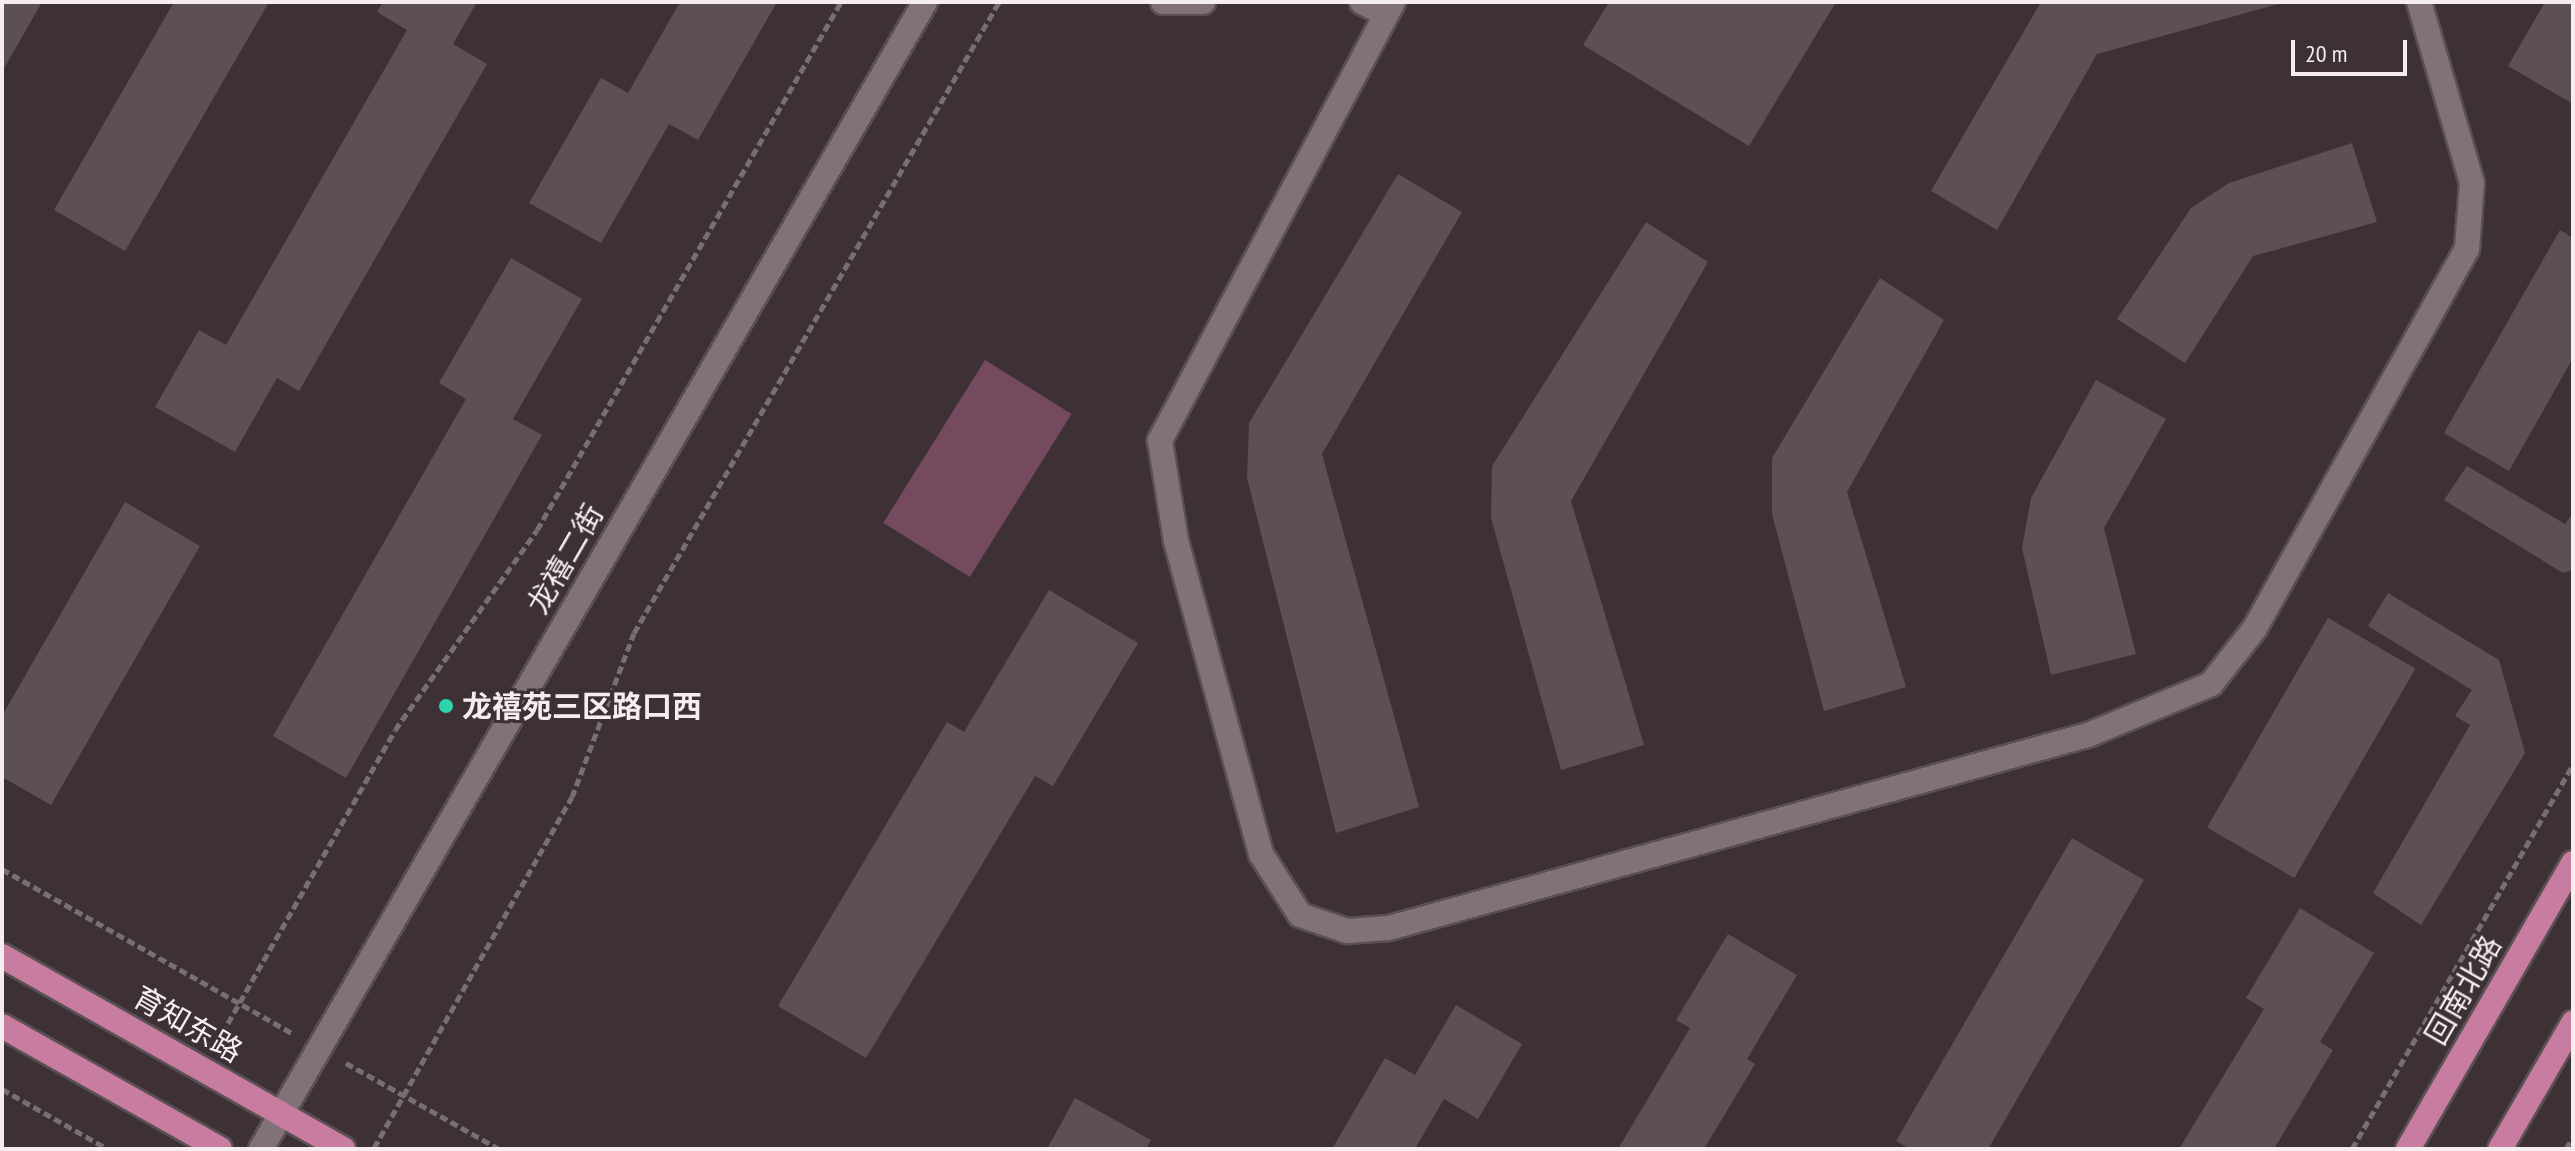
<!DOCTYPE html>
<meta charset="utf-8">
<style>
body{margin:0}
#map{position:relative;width:2575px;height:1151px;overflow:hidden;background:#3d3136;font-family:"PT Sans Narrow","Noto Sans SC",sans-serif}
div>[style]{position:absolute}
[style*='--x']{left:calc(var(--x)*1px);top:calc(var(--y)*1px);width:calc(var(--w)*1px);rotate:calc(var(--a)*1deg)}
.green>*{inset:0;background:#764a5e;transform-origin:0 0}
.building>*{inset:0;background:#5d5055;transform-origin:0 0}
.path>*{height:5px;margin-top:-2.5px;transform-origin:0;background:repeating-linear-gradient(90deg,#796e72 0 8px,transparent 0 12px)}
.roads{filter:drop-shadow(2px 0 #5a5054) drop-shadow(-2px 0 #5a5054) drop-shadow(0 2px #5a5054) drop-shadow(0 -2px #5a5054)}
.minor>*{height:24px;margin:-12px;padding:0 12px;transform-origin:12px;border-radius:12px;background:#807278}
.major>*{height:24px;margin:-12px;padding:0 12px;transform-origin:12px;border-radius:12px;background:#c87ca0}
.dots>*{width:22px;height:22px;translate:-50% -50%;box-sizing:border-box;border:4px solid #3d3136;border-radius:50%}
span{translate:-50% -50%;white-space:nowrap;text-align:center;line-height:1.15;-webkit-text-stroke:6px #3d3136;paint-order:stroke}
.street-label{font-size:30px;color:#f5edf0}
.poi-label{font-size:30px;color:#f5edf0;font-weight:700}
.left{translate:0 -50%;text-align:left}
.frame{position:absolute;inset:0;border:4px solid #f5edf0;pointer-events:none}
.scale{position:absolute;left:2291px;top:40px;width:116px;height:36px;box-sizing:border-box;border:4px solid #f5edf0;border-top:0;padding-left:10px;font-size:24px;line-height:28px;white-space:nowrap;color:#f5edf0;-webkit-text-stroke:6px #3d3136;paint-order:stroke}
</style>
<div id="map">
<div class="green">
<div style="left:985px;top:360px;width:102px;height:192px;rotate:32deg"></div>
</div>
<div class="building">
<div style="clip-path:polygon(2px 2px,42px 2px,2px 72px)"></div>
<div style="clip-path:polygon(174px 2px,269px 2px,125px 251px,54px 210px)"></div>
<div style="clip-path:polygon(383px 2px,477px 2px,453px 44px,487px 64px,299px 391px,277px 378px,235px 452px,155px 407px,199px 330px,226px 345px,407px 30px,377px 12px)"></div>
<div style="clip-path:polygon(680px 2px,777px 2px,698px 140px,669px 124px,601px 243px,529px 203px,601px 78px,628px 93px)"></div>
<div style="clip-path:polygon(1609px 2px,1836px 2px,1749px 146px,1583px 45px)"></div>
<div style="clip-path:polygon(2041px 2px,2282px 2px,2282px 3px,2097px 54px,1997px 230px,1931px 191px)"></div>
<div style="clip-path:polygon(2545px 2px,2573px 2px,2573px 104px,2508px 66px)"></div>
<div style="clip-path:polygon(2352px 143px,2377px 222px,2253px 256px,2185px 363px,2117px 319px,2191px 208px,2229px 183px)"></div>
<div style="clip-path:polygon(1398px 174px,1462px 212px,1322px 454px,1419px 807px,1336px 833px,1247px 478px,1249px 423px)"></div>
<div style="clip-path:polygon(1646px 222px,1708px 262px,1571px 501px,1644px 745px,1561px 770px,1491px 518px,1492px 466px)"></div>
<div style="clip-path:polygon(2560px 230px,2573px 238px,2573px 358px,2509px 471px,2444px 433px)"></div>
<div style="clip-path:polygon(511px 258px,582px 299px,513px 419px,542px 435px,346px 778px,273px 736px,466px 399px,439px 383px)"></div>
<div style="clip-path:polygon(1880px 278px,1944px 320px,1847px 492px,1906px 687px,1824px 711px,1772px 514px,1772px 458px)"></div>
<div style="clip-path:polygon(2096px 380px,2166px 419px,2104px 528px,2136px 654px,2051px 675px,2022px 548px,2031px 498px)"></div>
<div style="clip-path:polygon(2467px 466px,2565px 524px,2573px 512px,2573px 570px,2563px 573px,2444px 500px)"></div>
<div style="clip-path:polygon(125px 502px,200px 546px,51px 805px,2px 777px,2px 716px)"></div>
<div style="clip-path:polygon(1049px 590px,1138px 643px,1053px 786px,1035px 776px,866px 1058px,778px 1006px,947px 722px,964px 732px)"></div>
<div style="clip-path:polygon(2388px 593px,2499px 660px,2525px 753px,2421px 925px,2373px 893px,2470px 725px,2455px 716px,2472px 690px,2368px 626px)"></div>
<div style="left:2328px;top:618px;width:101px;height:242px;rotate:30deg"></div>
<div style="clip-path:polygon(2072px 838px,2144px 880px,1988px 1149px,1910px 1149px,1896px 1141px)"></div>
<div style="clip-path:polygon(2300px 908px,2374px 953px,2320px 1042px,2333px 1050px,2274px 1149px,2179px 1149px,2264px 1009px,2246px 998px)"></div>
<div style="clip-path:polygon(1728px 934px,1797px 975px,1747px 1059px,1755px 1064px,1704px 1149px,1618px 1149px,1690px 1028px,1676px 1020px)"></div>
<div style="clip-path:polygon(1456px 1005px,1522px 1044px,1478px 1119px,1444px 1099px,1415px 1149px,1332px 1149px,1385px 1058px,1415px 1075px)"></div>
<div style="clip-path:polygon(1075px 1098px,1151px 1140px,1146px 1149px,1047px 1149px)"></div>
</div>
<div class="path">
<div style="--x:2;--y:869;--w:333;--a:29.5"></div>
<div style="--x:216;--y:1044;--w:361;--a:-60.3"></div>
<div style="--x:395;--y:730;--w:245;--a:-54.6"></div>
<div style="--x:537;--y:530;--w:609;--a:-60.07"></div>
<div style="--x:346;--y:1063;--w:176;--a:29.3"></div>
<div style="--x:2;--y:1089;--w:122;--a:29.5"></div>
<div style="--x:374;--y:1148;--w:403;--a:-60.6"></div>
<div style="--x:572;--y:797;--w:175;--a:-69.3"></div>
<div style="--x:634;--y:633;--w:729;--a:-59.95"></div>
<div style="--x:2352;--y:1149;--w:443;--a:-60.1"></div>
<div style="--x:2566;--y:1149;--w:14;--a:-60"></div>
</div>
<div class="roads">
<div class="minor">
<div style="--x:1163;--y:2;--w:40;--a:0"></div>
<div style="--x:1362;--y:2;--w:27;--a:27"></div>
<div style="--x:1393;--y:2;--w:497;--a:118"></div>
<div style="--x:1160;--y:441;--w:101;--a:80.9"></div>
<div style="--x:1176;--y:541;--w:324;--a:74.8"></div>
<div style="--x:1261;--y:854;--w:72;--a:57.4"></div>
<div style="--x:1300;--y:915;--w:50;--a:18.8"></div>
<div style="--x:1347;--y:931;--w:42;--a:-4.1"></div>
<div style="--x:1389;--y:928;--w:725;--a:-15.44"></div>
<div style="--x:2088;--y:735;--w:133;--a:-22.5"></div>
<div style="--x:2211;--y:684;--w:71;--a:-51.8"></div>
<div style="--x:2255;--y:628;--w:434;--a:-60.8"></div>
<div style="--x:2467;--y:249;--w:66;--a:-85.7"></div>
<div style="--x:2472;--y:183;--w:189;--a:-106.3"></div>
<div style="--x:261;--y:1149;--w:1325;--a:-59.93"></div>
</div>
<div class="major">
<div style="--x:2;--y:956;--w:392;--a:29.5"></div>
<div style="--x:2;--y:1026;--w:250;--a:29.4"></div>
<div style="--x:2408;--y:1149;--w:330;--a:-60"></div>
<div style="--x:2500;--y:1149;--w:146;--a:-59.9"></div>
</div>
</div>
<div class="dots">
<div style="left:446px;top:706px;background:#2cd5ab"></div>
</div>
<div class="street-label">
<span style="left:565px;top:559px;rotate:-60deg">龙禧二街</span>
<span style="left:2463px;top:990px;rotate:-60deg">回南北路</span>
<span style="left:188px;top:1024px;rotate:30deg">育知东路</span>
</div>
<div class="poi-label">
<span class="left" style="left:462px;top:706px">龙禧苑三区路口西</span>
</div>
<div class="frame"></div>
<div class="scale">20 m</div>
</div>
